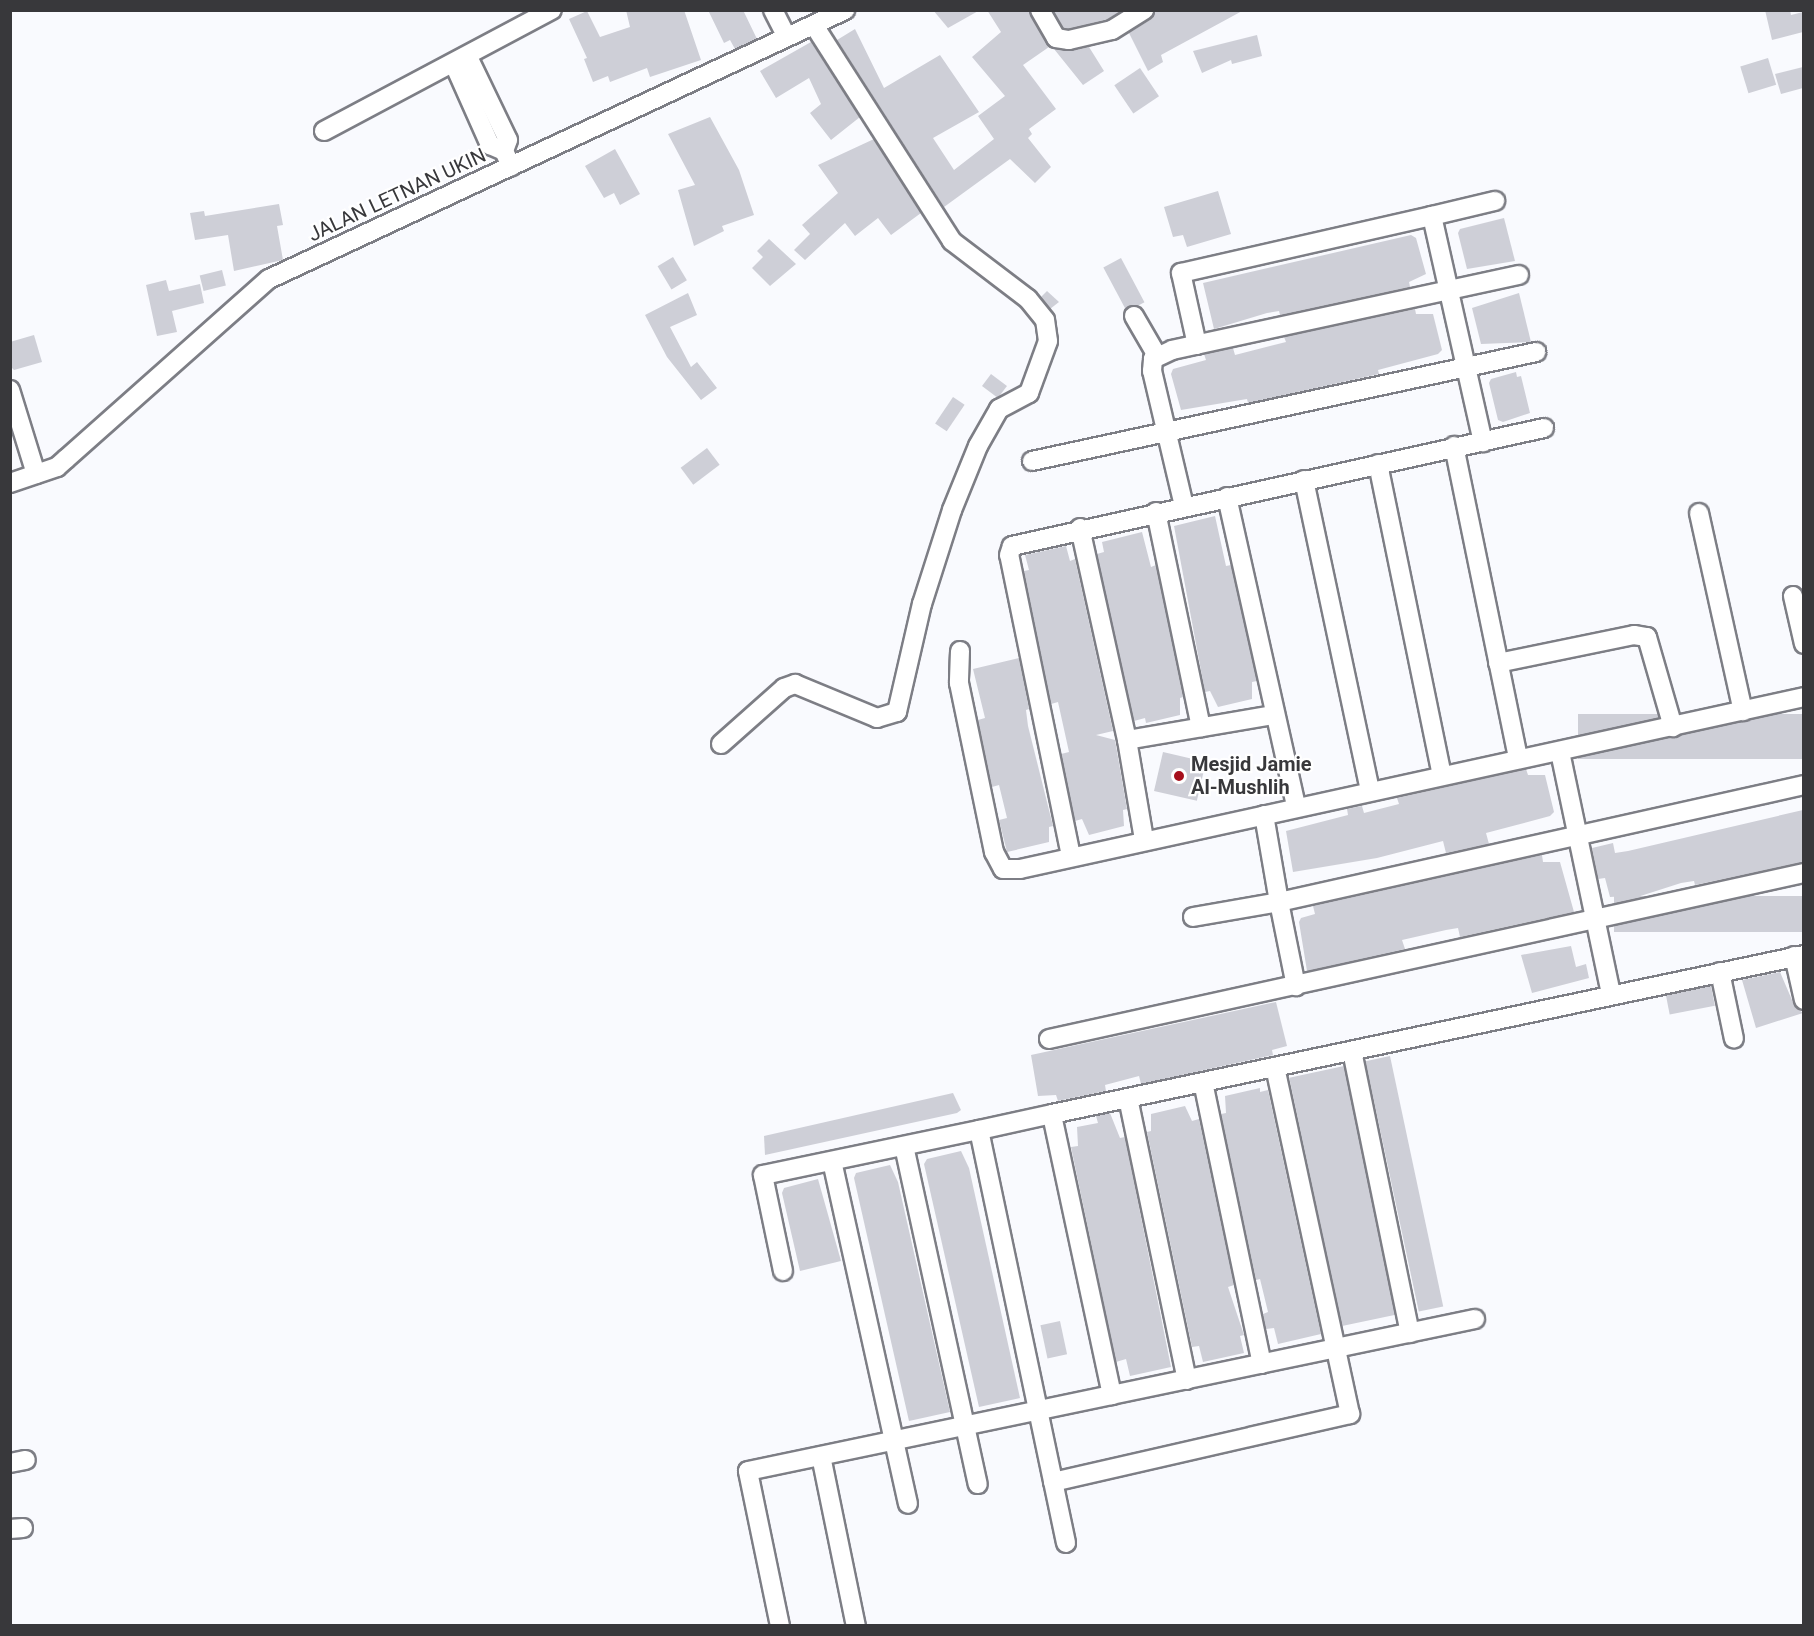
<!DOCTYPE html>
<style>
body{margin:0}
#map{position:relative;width:1814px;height:1636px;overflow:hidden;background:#f9fafe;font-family:Roboto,sans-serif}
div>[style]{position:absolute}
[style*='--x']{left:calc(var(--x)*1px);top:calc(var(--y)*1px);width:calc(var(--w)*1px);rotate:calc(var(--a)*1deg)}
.building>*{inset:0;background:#cecfd7;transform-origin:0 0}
.roads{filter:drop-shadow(2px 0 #7d7e85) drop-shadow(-2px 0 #7d7e85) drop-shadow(0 2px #7d7e85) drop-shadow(0 -2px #7d7e85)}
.street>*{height:18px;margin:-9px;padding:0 9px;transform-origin:9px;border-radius:9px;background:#fff}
.dots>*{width:16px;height:16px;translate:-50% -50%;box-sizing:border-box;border:3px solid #fff;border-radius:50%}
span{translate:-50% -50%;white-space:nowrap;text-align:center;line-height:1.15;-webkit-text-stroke:4.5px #fff;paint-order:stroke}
.street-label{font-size:20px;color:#38383b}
.poi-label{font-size:20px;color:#38383b;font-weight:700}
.left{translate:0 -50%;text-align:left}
.frame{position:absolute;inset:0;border:12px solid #38383b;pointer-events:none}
</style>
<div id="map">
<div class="building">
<div style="clip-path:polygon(626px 10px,684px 10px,701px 60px,650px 77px,647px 68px,610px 82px,608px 76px,593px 82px,584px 59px,587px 58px,569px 19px,587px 11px,600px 37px,630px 27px)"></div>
<div style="clip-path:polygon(708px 10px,743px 10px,757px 39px,735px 49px,730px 40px,724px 43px)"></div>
<div style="clip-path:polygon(933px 10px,980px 10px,948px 28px)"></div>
<div style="clip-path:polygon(987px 10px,1029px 10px,1049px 47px,1023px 65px,1056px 109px,1029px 129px,1032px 134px,1028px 138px,1051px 167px,1035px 183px,1010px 159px,944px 207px,837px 40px,855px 29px,884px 88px,940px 55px,979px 112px,933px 138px,954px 170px,994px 139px,978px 116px,1005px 96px,972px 57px,1001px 32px)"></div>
<div style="clip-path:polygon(1053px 10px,1122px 10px,1108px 19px,1069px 29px,1063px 28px)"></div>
<div style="clip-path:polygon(1244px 10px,1161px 55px,1163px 62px,1148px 71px,1129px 33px,1150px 20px,1156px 10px)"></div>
<div style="clip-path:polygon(1765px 10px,1790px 10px,1791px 15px,1803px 12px,1803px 32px,1772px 40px)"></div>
<div style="clip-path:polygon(1257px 35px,1262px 56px,1232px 64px,1231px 60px,1202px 73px,1193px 51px)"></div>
<div style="clip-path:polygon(811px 42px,860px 117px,831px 140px,810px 113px,821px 104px,809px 78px,776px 98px,760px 71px)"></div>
<div style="clip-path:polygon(1089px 47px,1104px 71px,1083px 85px,1054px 49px,1071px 51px)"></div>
<div style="left:1768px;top:58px;width:28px;height:29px;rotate:73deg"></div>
<div style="clip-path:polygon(1803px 67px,1803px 88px,1781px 94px,1775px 74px)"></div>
<div style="left:1140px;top:68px;width:34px;height:31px;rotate:56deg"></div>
<div style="clip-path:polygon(710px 117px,739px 170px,754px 215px,722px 226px,724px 231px,694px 246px,678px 190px,695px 185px,668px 134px)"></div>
<div style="clip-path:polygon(874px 139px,921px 213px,891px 235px,878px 218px,855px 236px,845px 223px,805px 260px,794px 250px,810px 234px,802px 225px,838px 193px,818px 165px)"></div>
<div style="clip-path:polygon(615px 149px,640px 194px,620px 205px,614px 193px,604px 198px,585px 166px)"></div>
<div style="clip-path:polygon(1218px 191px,1231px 234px,1187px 247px,1183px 235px,1173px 237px,1164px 207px)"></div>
<div style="clip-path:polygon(279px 204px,283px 225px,277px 226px,283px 260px,234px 271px,228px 235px,195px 240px,190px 213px,204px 211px,205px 216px)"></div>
<div style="clip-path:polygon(1504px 218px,1515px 261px,1467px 269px,1458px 233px,1460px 229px)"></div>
<div style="clip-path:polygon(1411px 235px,1416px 238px,1426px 274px,1409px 282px,1410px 287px,1280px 315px,1279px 311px,1267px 313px,1214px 329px,1203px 283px)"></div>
<div style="clip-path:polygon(769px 239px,796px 264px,770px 286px,752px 268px,763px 257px,757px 251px)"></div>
<div style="left:673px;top:257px;width:27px;height:18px;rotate:59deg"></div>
<div style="left:1121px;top:258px;width:50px;height:20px;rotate:62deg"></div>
<div style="left:222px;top:270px;width:16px;height:23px;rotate:76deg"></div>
<div style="clip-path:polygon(166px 280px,169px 291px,200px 284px,204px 303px,172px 311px,177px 332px,157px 336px,146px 285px)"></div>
<div style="clip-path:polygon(1047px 291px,1059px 302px,1050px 309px,1041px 297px)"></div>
<div style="clip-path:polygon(688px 293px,697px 315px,670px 327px,691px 367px,697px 362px,717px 388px,701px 400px,667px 357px,645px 315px)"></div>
<div style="clip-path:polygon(1519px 293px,1531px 342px,1481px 344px,1472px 308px)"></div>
<div style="clip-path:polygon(1415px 309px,1416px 314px,1433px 314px,1442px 350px,1438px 354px,1378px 370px,1379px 374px,1248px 403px,1247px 399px,1181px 410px,1171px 374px,1173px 369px,1206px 360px,1204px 354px,1233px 348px,1235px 355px,1286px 342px,1284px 337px)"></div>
<div style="clip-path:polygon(34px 335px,42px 362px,14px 370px,10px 366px,10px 342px)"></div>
<div style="clip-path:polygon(1516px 372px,1517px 377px,1521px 376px,1530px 413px,1503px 422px,1498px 420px,1489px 383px,1491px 379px)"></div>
<div style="left:991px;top:374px;width:20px;height:15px;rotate:37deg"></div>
<div style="left:953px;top:397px;width:14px;height:32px;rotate:34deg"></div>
<div style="left:707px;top:448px;width:21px;height:33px;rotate:53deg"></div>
<div style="clip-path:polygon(1215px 516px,1226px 566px,1231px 565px,1257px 681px,1252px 682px,1252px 699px,1218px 707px,1210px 691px,1205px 692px,1174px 526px)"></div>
<div style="clip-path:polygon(1142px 532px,1151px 567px,1156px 565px,1183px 697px,1180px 698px,1180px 715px,1146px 723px,1145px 718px,1134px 721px,1097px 554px,1104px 552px,1102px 542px)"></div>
<div style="clip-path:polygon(1066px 546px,1070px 561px,1075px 559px,1113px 731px,1096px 735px,1115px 740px,1127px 809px,1123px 810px,1124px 826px,1089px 835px,1082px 819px,1075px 821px,1061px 754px,1069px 752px,1058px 702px,1051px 704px,1024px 571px,1029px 570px,1025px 555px)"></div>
<div style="clip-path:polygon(1019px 658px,1029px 709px,1026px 710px,1028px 726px,1053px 826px,1049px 827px,1049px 842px,1007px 852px,999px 820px,1007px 818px,999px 785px,992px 787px,978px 720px,985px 718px,973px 669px)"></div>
<div style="left:1803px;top:714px;width:45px;height:225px;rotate:90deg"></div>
<div style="left:1163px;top:752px;width:44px;height:40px;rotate:13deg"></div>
<div style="clip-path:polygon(1526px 769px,1528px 775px,1545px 775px,1554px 812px,1550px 816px,1486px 833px,1489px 844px,1446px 853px,1443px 841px,1377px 858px,1293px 872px,1286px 831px,1348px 815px,1347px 809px,1362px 806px,1364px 813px,1399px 804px,1397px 798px)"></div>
<div style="clip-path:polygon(1803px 810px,1803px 862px,1695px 885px,1694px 881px,1681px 883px,1628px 900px,1627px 896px,1610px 897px,1605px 878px,1598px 879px,1592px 848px,1613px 843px,1615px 853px,1628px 851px)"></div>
<div style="clip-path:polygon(1542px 855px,1543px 862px,1560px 862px,1574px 912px,1460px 937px,1458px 928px,1446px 930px,1402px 940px,1405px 949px,1307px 971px,1299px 922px,1301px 918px,1315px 914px,1313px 906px)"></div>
<div style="left:1803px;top:896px;width:36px;height:189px;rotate:90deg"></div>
<div style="clip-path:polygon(1571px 946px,1576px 967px,1586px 964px,1589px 978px,1532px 993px,1521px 955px)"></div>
<div style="clip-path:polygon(1780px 972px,1795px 1007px,1803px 1013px,1756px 1028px,1742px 980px)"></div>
<div style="left:1711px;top:986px;width:20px;height:46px;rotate:79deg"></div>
<div style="clip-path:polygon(1276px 1002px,1287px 1046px,1272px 1050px,1273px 1055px,1141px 1084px,1139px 1076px,1105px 1085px,1106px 1091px,1058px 1101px,1056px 1095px,1038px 1096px,1031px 1055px)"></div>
<div style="left:1390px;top:1056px;width:256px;height:25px;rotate:78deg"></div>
<div style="left:1344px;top:1066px;width:254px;height:56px;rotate:78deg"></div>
<div style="clip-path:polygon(1260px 1088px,1260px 1092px,1268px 1090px,1321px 1334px,1278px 1344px,1274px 1328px,1266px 1329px,1263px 1314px,1268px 1312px,1260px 1279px,1256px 1280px,1221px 1114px,1226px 1113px,1225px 1096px)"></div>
<div style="clip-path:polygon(953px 1093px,961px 1110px,957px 1113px,765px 1155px,764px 1136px)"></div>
<div style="clip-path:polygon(1185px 1106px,1192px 1121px,1199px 1119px,1234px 1285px,1228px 1287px,1244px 1335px,1240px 1336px,1244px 1353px,1203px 1362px,1199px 1346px,1192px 1347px,1147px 1132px,1151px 1131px,1151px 1114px)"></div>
<div style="clip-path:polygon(1110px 1113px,1120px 1138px,1125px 1137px,1171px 1367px,1130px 1376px,1126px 1359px,1116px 1362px,1071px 1147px,1078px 1146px,1077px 1127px,1098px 1123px,1096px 1116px)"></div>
<div style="clip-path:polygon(961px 1151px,969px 1168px,1020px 1398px,979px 1407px,924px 1164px,927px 1159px)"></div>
<div style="clip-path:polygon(890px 1165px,898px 1182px,950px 1412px,909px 1421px,854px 1178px,856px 1173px)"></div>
<div style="clip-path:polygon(818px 1179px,841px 1261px,800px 1271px,782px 1193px,784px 1188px)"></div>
<div style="left:1060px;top:1321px;width:34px;height:20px;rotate:78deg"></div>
</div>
<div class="roads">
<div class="street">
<div style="--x:773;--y:10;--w:30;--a:63"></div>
<div style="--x:1040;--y:10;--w:32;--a:60"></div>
<div style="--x:1056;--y:38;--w:13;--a:9"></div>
<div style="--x:1069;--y:40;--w:44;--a:-13.1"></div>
<div style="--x:1112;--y:30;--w:38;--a:-32"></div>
<div style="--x:468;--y:57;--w:92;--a:64.3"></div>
<div style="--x:508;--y:140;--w:12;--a:110"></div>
<div style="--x:504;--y:151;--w:17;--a:65"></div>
<div style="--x:454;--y:64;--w:89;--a:66"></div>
<div style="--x:490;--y:145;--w:15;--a:23"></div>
<div style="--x:324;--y:131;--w:258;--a:-28"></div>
<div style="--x:1432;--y:216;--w:65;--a:-13.4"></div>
<div style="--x:1134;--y:316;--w:44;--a:59.9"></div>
<div style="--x:1156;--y:354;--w:6;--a:121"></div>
<div style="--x:1197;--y:345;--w:74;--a:-102.5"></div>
<div style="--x:1181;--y:273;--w:257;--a:-12.8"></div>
<div style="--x:1432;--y:216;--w:232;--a:77.3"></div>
<div style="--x:10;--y:390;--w:88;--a:72.8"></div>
<div style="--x:1454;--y:446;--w:319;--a:78.4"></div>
<div style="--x:1032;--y:461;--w:516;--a:-12.2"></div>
<div style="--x:1378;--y:464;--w:318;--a:78.4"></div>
<div style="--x:1304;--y:480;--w:317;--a:78"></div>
<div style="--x:10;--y:483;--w:50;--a:-18.8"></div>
<div style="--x:57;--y:467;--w:12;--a:-42"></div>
<div style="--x:66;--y:459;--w:271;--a:-41.6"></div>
<div style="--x:269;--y:279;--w:636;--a:-25.03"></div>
<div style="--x:1227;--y:497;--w:317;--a:77.4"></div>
<div style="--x:1184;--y:506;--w:139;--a:-103.3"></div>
<div style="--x:1152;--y:371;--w:12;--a:-85"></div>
<div style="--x:1153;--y:359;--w:21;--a:-25"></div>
<div style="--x:1172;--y:350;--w:355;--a:-12.2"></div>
<div style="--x:1156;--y:512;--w:220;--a:78.2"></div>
<div style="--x:1699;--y:513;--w:203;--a:77.5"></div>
<div style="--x:1080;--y:528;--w:217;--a:77.5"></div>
<div style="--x:1127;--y:740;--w:100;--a:80.3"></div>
<div style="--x:1793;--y:596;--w:49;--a:77.1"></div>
<div style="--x:960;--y:651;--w:32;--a:92"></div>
<div style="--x:959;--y:683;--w:173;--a:78.3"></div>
<div style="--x:994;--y:852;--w:19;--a:62"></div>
<div style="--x:1003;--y:869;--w:17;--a:0"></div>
<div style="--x:1020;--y:869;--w:803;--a:-12.37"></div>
<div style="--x:1498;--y:663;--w:139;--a:-11.6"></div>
<div style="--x:1634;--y:635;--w:13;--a:9"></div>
<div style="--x:1647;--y:637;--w:94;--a:73.9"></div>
<div style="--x:1127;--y:740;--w:149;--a:-9.7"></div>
<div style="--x:721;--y:744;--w:84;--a:-41.6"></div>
<div style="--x:784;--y:688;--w:12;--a:-20"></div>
<div style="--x:795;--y:684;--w:89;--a:22.5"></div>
<div style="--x:877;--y:718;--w:21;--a:-17"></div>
<div style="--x:897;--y:712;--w:111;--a:-77"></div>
<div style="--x:922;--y:604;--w:99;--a:-72.3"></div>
<div style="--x:952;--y:510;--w:69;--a:-67.9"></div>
<div style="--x:978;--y:446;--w:43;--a:-60.4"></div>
<div style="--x:999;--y:409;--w:34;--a:-28"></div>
<div style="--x:1029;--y:393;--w:55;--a:-69.9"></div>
<div style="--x:1048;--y:341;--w:21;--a:-98"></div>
<div style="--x:1045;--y:320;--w:27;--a:-129"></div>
<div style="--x:1028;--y:299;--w:96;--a:-142.7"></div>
<div style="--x:952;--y:241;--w:256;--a:-122.6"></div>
<div style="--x:1560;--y:752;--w:248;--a:78.1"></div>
<div style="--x:1264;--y:815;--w:88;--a:80.2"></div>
<div style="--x:1279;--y:902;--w:538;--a:-12.56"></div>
<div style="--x:1071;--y:856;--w:307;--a:-101.6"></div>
<div style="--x:1009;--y:555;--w:9;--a:-72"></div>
<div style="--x:1012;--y:546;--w:545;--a:-12.51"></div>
<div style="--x:1193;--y:917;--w:87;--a:-9.9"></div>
<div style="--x:1279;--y:902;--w:86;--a:78.6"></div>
<div style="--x:1794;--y:956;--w:45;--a:77.2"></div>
<div style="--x:1720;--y:972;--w:68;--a:78.2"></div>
<div style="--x:1049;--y:1039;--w:773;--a:-12.4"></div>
<div style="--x:1352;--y:1051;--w:288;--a:78.4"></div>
<div style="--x:1203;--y:1082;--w:288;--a:78.2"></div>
<div style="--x:1128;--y:1098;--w:288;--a:78.2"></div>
<div style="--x:1052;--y:1114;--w:75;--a:167.6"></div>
<div style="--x:979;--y:1130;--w:422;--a:78.1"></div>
<div style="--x:904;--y:1146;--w:346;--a:77.7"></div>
<div style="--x:832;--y:1161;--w:351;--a:77.5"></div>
<div style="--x:783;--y:1271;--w:98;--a:-101.8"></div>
<div style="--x:763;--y:1175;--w:221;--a:-11.8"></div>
<div style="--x:1475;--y:1319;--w:371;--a:168.2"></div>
<div style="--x:1112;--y:1395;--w:287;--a:-102.1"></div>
<div style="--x:1052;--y:1114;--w:769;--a:-11.94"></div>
<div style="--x:821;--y:1456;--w:174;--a:78.4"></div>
<div style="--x:10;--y:1463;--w:16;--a:-11"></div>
<div style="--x:1053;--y:1482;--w:305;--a:-12.9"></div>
<div style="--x:1350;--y:1414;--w:355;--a:-102.2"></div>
<div style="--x:10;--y:1529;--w:13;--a:-4"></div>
<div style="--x:780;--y:1626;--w:158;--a:-101.7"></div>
<div style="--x:748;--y:1471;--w:372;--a:-11.8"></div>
</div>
</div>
<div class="dots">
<div style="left:1179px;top:776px;background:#a60f1b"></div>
</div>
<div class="street-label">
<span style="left:397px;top:195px;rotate:-25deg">JALAN LETNAN UKIN</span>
</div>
<div class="poi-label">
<span class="left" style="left:1191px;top:776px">Mesjid Jamie<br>Al-Mushlih</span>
</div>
<div class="frame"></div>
</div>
